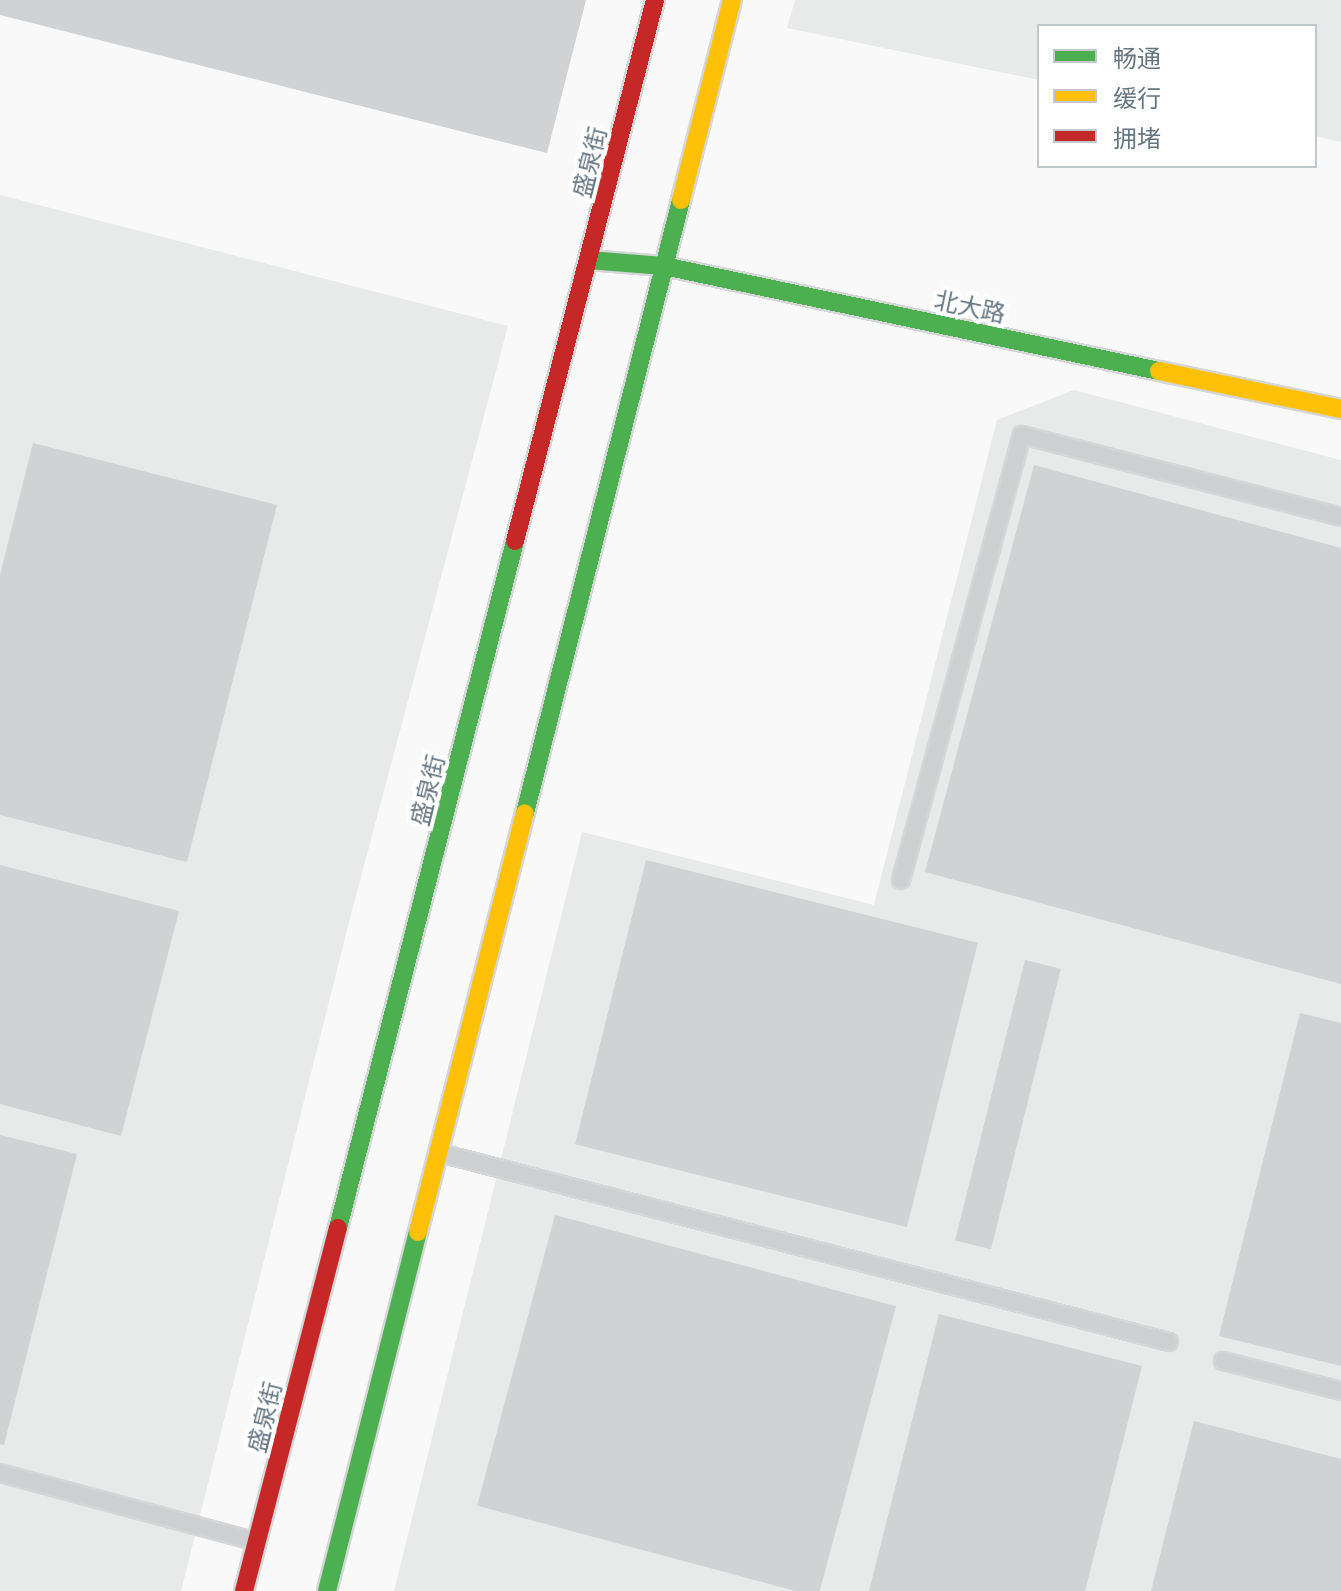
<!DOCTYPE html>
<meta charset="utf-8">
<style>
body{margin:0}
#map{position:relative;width:1341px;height:1591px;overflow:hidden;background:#f9f9f9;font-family:"Golos Text","Noto Sans SC",sans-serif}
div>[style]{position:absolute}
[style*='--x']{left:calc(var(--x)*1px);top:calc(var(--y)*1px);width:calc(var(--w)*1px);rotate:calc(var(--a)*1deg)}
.built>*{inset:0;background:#e8e9e9}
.building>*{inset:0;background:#d0d2d3;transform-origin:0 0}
.roads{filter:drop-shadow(2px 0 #d5d6d7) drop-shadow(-2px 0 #d5d6d7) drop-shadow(0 2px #d5d6d7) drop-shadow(0 -2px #d5d6d7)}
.lane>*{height:16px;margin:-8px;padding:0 8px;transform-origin:8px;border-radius:8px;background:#cecfd0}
.fast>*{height:18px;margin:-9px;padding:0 9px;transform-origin:9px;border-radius:9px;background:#4caf50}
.slow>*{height:18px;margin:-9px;padding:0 9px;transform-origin:9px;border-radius:9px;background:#ffc107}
.jam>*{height:18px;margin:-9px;padding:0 9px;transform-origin:9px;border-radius:9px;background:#c62828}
span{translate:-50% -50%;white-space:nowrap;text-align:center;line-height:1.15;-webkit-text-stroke:8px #fff;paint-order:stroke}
.street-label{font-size:24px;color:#657683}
.legend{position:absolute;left:1037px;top:24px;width:280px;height:144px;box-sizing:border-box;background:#fff;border:2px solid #c1c8cd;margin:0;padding:10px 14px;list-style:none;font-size:24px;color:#657683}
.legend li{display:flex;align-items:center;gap:16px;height:40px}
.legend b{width:40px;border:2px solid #c1c8cd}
</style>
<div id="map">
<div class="built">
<div style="clip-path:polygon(795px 0,1341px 0,1341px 142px,1315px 136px,1315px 26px,1039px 26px,1039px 80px,787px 28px)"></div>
<div style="clip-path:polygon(0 195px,508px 326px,350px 918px,181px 1591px,0 1591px)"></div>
<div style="clip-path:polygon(1074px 390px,1341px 460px,1341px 1591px,394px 1591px,582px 832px,874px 905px,997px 420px)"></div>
</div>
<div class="building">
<div style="clip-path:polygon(0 0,586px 0,547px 153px,0 15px)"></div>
<div style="clip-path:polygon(33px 443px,277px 505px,187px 862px,0 815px,0 575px)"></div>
<div style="clip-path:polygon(1034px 465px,1341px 548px,1341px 984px,925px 872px)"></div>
<div style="left:646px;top:860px;width:342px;height:293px;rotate:14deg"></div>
<div style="clip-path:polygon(0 865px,179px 911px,121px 1136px,0 1104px)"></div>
<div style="left:1025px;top:960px;width:37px;height:289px;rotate:14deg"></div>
<div style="clip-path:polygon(1300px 1013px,1341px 1023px,1341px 1366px,1219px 1336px)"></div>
<div style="clip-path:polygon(0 1135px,77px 1154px,4px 1445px,0 1444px)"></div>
<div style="left:555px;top:1215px;width:353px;height:301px;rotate:15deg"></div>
<div style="clip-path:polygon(939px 1314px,1142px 1366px,1085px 1591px,869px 1591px)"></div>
<div style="clip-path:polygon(1194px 1421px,1341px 1459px,1341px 1591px,1151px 1591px)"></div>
</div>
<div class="roads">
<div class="lane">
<div style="--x:901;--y:880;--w:461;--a:-74.8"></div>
<div style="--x:1022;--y:435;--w:329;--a:14.4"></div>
<div style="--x:440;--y:1153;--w:753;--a:14.53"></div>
<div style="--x:1223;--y:1361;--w:122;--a:14.3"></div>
<div style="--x:0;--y:1473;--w:263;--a:15"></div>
</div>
<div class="fast">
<div style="--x:588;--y:260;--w:76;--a:4.5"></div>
<div style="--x:664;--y:266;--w:506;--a:11.98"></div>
<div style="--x:525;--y:813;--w:633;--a:-75.72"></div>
<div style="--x:338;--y:1228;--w:709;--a:-75.55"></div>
<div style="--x:327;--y:1591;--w:370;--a:-75.8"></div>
</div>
<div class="slow">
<div style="--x:681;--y:200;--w:206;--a:-75.7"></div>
<div style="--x:1159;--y:371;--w:186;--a:11.8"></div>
<div style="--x:418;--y:1232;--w:432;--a:-75.7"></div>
</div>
<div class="jam">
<div style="--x:515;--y:541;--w:559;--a:-75.49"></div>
<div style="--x:244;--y:1591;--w:375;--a:-75.5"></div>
</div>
</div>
<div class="street-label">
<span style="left:589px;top:162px;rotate:-76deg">盛泉街</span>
<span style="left:970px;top:306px;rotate:12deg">北大路</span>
<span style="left:427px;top:790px;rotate:-76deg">盛泉街</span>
<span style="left:264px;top:1417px;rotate:-76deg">盛泉街</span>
</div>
<ul class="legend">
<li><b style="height:10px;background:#4caf50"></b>畅通</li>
<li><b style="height:10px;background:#ffc107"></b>缓行</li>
<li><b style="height:10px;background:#c62828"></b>拥堵</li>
</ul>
</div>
